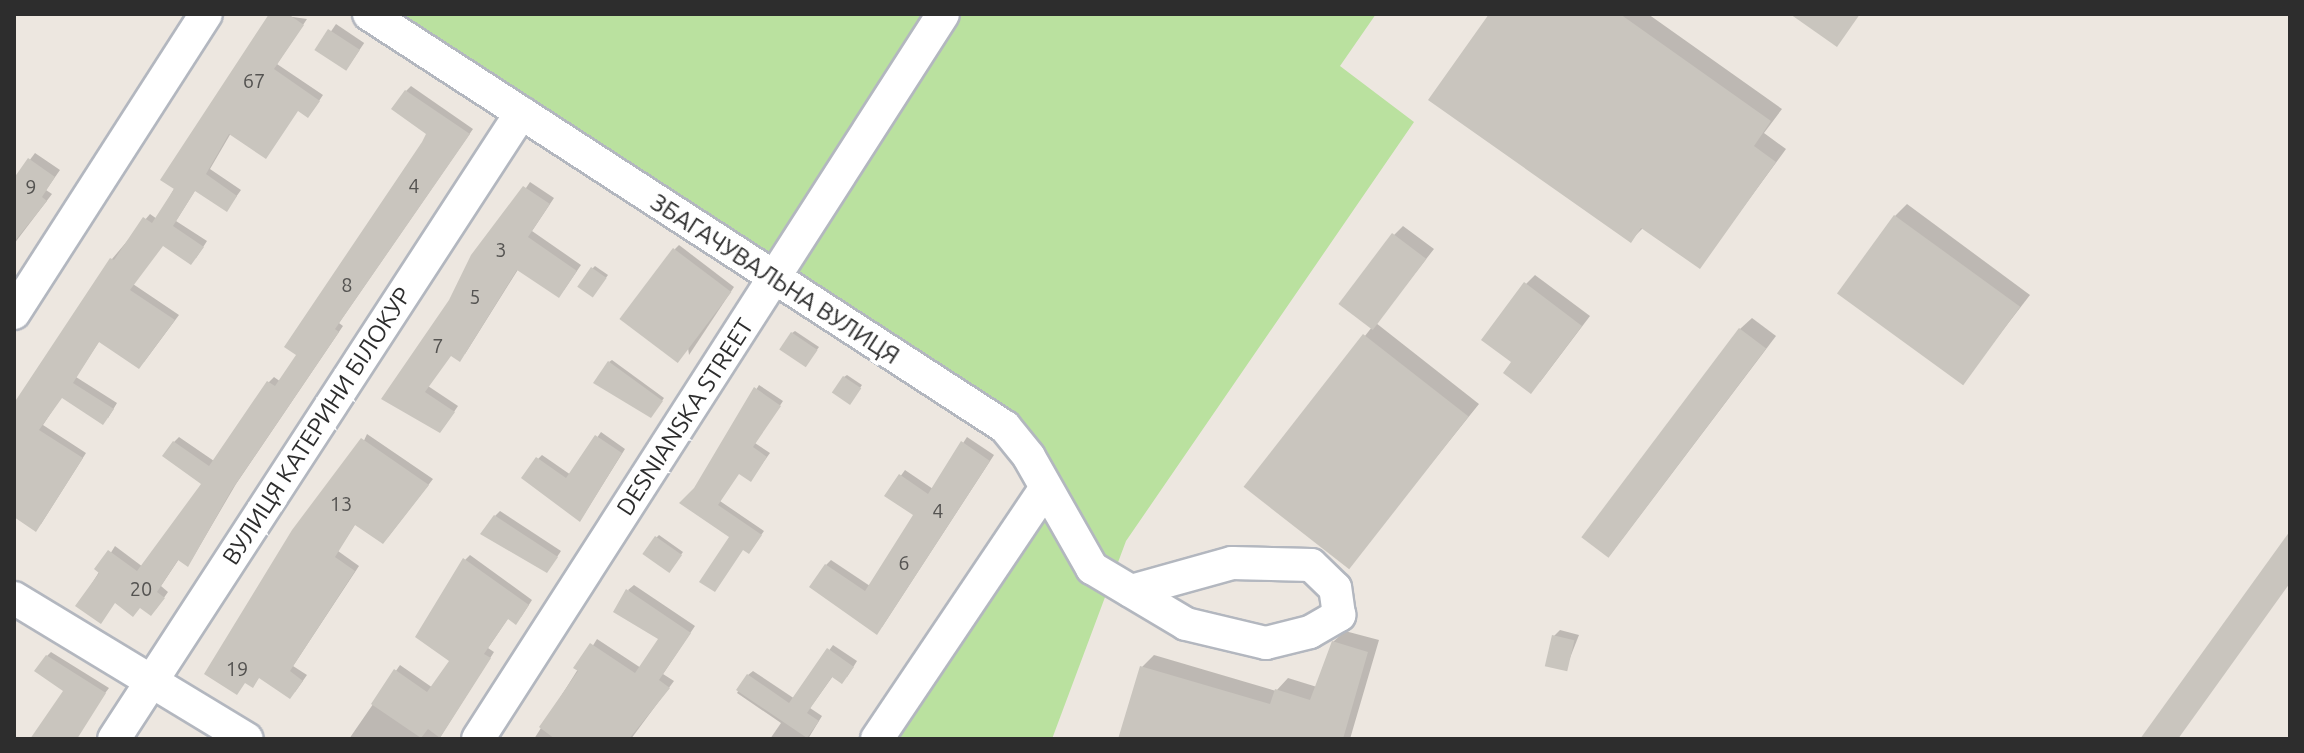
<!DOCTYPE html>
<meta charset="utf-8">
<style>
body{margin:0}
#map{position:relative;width:2304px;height:753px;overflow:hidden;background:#ede7e0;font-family:Ubuntu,sans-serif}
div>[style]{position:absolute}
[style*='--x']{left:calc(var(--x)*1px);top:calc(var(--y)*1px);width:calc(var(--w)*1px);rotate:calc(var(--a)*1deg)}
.green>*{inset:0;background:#bae19f}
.shadow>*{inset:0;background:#0003;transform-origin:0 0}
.building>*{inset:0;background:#c9c5be;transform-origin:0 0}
.roads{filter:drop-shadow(2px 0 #b3b7bf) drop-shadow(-2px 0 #b3b7bf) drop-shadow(0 2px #b3b7bf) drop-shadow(0 -2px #b3b7bf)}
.minor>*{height:32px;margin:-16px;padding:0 16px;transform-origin:16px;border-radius:16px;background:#fff}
span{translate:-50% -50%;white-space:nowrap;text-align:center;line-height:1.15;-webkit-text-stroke:8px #fff;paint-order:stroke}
.number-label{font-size:20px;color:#545351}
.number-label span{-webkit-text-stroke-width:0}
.street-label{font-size:24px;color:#2d2d2d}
.frame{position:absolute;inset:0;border:16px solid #2d2d2d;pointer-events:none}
</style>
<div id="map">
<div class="green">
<div style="clip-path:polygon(369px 14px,1376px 14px,1340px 66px,1414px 122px,1126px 541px,1052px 739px,877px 739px,1045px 489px,1029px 457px)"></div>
</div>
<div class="shadow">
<div style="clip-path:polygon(272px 14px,307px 19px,277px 64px,323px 95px,313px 110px,299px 109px,231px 133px,210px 169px,241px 190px,231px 204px,196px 189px,176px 221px,207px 241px,196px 258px,163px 244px,133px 284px,179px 315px,144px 362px,100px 340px,76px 377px,117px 403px,108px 418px,62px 396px,43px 425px,86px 453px,41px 524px,14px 515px,14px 407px,112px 259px,150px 214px,157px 219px)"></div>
<div style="clip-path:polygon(1491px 14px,1648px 14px,1782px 109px,1764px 133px,1786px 149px,1700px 266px,1644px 227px,1630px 241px)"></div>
<div style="left:336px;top:24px;width:34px;height:32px;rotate:34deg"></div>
<div style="clip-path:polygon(411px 86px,473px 129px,339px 323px,343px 326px,236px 484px,192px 559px,187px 564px,179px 559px,161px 586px,168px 592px,156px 609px,116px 601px,78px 606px,115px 546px,143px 567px,203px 483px,164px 456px,174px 442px,179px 437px,214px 461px,269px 382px,274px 377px,281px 382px,429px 133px,406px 91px)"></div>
<div style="clip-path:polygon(35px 153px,60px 170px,46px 190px,52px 194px,14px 244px,14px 181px)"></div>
<div style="clip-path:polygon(530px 182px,554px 198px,532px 231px,581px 265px,564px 290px,519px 268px,465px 354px,451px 354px,428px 386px,458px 406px,445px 425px,384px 399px)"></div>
<div style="clip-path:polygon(1907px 204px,2030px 295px,1962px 383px,1895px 216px)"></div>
<div style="clip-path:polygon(1403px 226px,1434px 249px,1376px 323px,1479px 404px,1348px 567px,1246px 487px,1372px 327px,1394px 235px)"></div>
<div style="clip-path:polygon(679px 245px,734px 287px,689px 355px,675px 249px)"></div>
<div style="clip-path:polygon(595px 266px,608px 275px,595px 293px,592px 269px)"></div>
<div style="clip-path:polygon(1535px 275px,1590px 316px,1540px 382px,1514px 362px,1526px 284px)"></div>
<div style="clip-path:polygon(1752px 318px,1776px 336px,1610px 555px,1740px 329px)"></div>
<div style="clip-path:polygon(795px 331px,819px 347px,808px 362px,792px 333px)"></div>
<div style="clip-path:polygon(612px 360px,664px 398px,653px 413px,609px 362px)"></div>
<div style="clip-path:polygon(847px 375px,862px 385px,852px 400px,844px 377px)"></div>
<div style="clip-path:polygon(759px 385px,783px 401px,755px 443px,770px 453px,754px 475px,739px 472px,720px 501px,764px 531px,752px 548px,732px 536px,696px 489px)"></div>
<div style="clip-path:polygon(601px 432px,625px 449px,583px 516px,538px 459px,542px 455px,571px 475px)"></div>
<div style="clip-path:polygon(367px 434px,433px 479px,388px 537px,356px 523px,338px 551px,359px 566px,293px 666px,307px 675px,295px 692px,260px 676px,253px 685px)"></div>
<div style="clip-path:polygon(967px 437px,994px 455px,882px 627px,826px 565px,831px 560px,870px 586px,916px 515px,887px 495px,905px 470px,933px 489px)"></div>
<div style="clip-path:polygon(500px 511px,561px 551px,551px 566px,495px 516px)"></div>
<div style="clip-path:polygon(659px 535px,683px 552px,672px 567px,656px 538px)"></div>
<div style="clip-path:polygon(470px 555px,532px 600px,521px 617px,509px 617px,488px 648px,494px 652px,439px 739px,349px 739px,400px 665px,433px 688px,452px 660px,465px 560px)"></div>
<div style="clip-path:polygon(634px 585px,695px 626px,663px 674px,674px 681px,631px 739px,534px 739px,597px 639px,641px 668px,661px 639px,628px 590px)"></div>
<div style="clip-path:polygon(1560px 630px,1579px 635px,1566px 668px,1554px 636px)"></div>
<div style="clip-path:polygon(1345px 631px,1379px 640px,1350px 739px,1120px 739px,1142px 667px,1154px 655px,1276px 691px,1288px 678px,1317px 687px,1333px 642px)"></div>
<div style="clip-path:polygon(833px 645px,857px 661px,847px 677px,833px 676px,810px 708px,822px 716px,808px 739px,770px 739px,781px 723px,737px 693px,748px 675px,753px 671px,795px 699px)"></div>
<div style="clip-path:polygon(51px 652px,109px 688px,70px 739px,34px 739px,65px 690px,47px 656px)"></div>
</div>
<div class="building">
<div style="clip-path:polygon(269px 14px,288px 14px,304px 25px,274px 69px,320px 101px,308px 118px,298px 111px,266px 159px,229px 134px,206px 174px,237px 196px,227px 212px,195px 191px,173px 226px,204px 247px,191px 265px,163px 246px,130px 290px,175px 320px,139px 369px,99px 342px,73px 383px,114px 409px,103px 425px,62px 398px,39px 430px,83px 458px,36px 532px,14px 517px,14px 403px,110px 258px,114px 260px,143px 217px,152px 223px,174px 189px,160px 180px)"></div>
<div style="clip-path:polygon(1489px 14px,1620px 14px,1771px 121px,1754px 146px,1776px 162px,1700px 269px,1641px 228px,1631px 243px,1428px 100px)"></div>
<div style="clip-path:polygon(1790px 14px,1860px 14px,1837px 47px)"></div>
<div style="left:328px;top:29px;width:38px;height:25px;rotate:33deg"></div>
<div style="clip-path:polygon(405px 90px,470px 134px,335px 329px,339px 332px,231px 491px,188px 567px,178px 560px,157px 592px,165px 598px,151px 616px,140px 608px,133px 617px,115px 603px,101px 624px,75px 606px,99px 573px,94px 569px,108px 550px,137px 571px,201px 484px,162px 456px,173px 441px,209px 466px,267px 381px,275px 386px,296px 355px,284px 347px,422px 142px,426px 134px,391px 109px)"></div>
<div style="clip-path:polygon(28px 158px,55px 177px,42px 197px,47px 201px,14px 242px,14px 178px)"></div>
<div style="clip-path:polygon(523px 186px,550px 204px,528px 237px,577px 271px,559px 298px,517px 270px,460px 362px,451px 356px,425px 392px,455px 412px,440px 433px,381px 399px,449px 300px,471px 255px)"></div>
<div style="left:1894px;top:215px;width:156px;height:97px;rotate:36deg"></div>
<div style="left:1392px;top:233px;width:43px;height:89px;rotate:37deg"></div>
<div style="left:673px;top:248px;width:73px;height:89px;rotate:37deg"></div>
<div style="left:591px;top:267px;width:19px;height:24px;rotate:35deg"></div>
<div style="clip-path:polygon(1524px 282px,1582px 326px,1531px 394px,1503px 373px,1511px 362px,1481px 340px)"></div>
<div style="left:1739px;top:328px;width:34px;height:262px;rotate:37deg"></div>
<div style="left:791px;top:332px;width:32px;height:21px;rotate:34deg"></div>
<div style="left:1363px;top:334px;width:134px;height:194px;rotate:38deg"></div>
<div style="clip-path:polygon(608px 361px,663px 401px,651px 418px,593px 383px)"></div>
<div style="left:843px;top:376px;width:22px;height:20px;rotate:34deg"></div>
<div style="clip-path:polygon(754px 387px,781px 406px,753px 447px,767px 457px,751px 482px,739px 474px,718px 505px,762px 535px,749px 554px,743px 550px,715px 592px,699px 582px,729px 537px,679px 503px,694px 488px)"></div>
<div style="clip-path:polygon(595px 435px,622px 453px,580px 522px,521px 478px,536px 457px,566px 478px)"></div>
<div style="clip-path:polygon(361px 438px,429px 485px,383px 544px,355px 525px,335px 557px,355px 571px,290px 671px,303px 681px,290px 699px,259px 678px,253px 688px,245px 683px,237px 695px,204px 674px,292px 530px)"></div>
<div style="clip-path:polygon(961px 441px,990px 461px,877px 635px,809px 587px,825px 564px,865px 591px,913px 515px,884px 496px,899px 474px,928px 494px)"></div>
<div style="clip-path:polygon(494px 515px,558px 557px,547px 573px,480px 534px)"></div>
<div style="clip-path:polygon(2290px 531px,2290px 583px,2178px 739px,2140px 739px)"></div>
<div style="left:655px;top:536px;width:33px;height:22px;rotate:35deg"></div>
<div style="clip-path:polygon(463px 558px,529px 605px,516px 625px,508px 619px,484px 654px,491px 658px,440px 738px,428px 729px,421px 738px,371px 704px,394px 669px,427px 692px,449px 661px,415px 637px)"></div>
<div style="clip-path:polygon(626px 589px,691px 633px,659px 680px,670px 688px,629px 739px,555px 739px,539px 727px,578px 671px,573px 668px,590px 643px,635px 673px,658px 639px,613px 612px)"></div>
<div style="left:1552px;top:635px;width:23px;height:32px;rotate:13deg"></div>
<div style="clip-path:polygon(1332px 641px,1368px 652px,1343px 739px,1118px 739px,1140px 666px,1270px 704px,1275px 689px,1310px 700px)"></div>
<div style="clip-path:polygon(827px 648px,854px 667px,842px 684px,832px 677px,807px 713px,819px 721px,807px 738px,736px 690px,747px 674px,789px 703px)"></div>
<div style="clip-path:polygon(46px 655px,106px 693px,77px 739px,30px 739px,63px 691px,34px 671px)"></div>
</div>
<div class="roads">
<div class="minor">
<div style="--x:369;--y:14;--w:758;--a:33"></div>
<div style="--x:1005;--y:427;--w:38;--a:51"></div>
<div style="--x:1029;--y:457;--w:128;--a:60.4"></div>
<div style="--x:1092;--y:568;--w:109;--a:30.8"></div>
<div style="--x:1186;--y:624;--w:82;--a:13.4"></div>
<div style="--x:1266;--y:643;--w:45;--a:-14"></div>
<div style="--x:1310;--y:632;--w:34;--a:-30"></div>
<div style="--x:1339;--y:615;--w:27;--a:-98"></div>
<div style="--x:1335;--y:588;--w:33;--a:-136"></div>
<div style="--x:1311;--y:565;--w:79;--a:-178.5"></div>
<div style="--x:1232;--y:563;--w:105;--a:164.5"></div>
<div style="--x:14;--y:313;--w:355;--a:-57.3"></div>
<div style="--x:14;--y:598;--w:272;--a:31.2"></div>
<div style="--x:114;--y:739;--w:747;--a:-56.97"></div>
<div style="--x:478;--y:739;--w:861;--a:-57.32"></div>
<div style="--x:877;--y:739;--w:301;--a:-56.1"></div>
</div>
</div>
<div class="number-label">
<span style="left:254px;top:80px">67</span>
<span style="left:414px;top:185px">4</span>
<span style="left:31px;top:186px">9</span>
<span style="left:501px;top:249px">3</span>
<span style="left:347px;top:284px">8</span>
<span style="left:475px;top:296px">5</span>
<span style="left:438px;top:345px">7</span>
<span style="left:341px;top:503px">13</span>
<span style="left:938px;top:510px">4</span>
<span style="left:904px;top:562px">6</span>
<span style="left:141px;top:588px">20</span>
<span style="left:237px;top:668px">19</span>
</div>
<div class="street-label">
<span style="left:775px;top:279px;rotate:33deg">ЗБАГАЧУВАЛЬНА ВУЛИЦЯ</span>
<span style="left:685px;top:417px;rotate:-57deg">DESNIANSKA STREET</span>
<span style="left:317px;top:426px;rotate:-57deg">ВУЛИЦЯ КАТЕРИНИ БІЛОКУР</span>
</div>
<div class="frame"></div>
</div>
